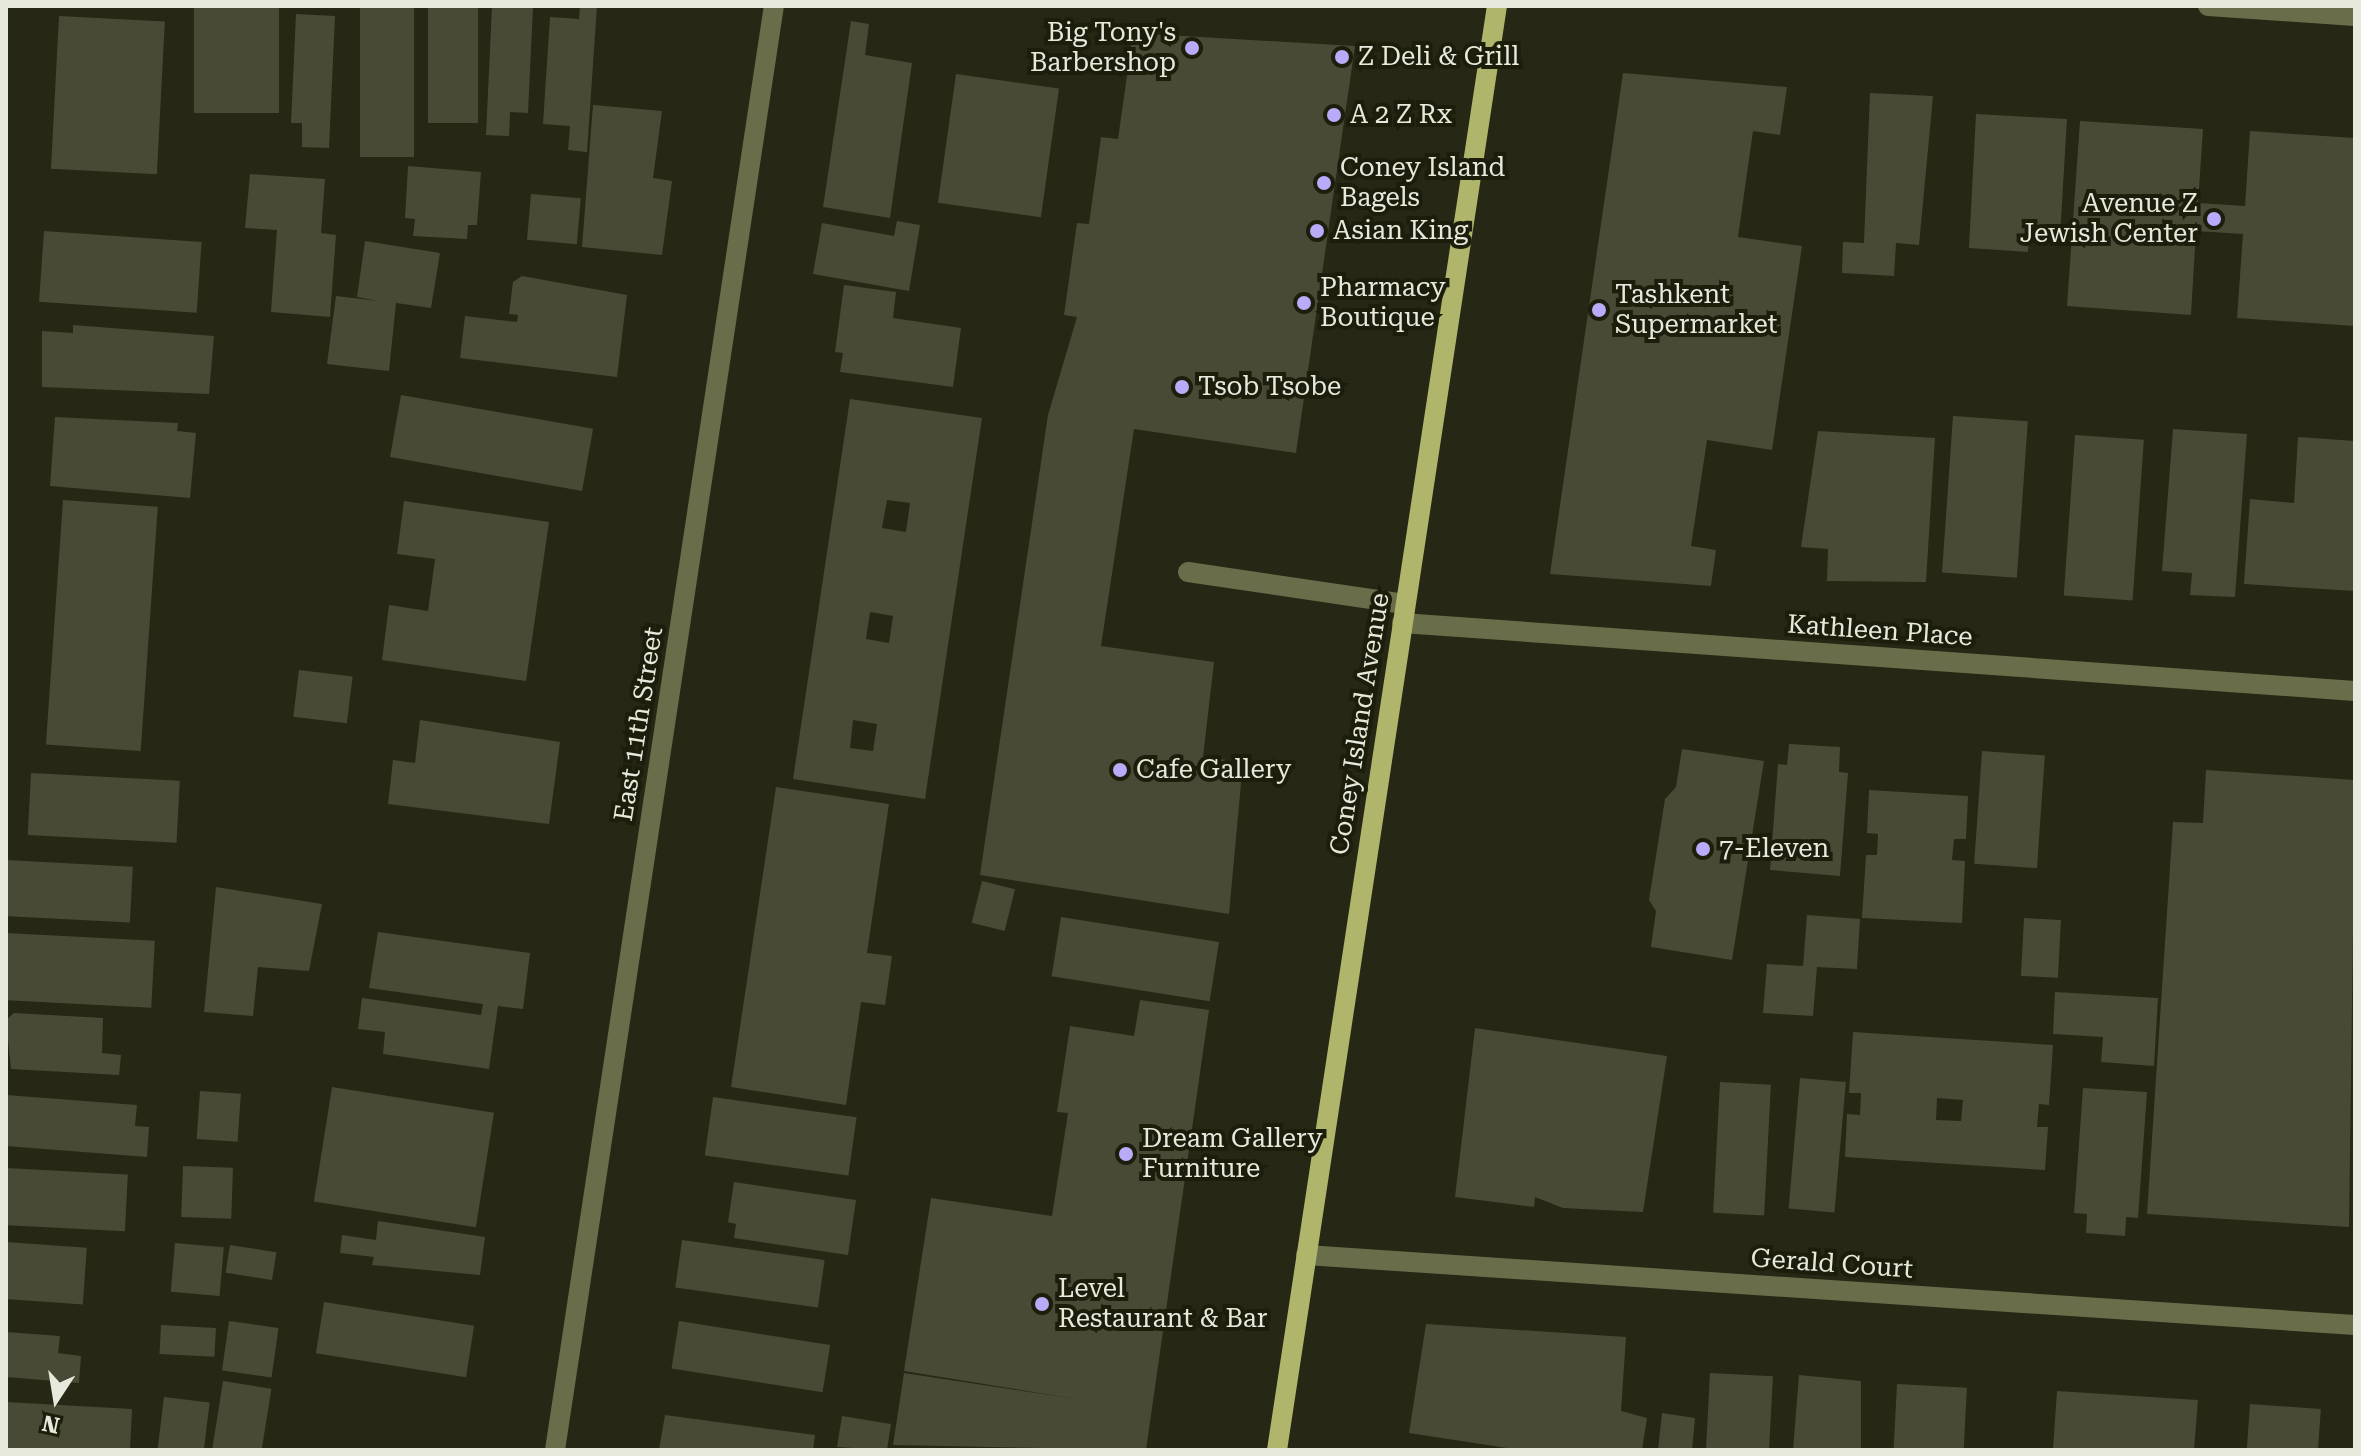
<!DOCTYPE html>
<style>
body{margin:0}
#map{position:relative;width:2361px;height:1456px;overflow:hidden;background:#262715;font-family:"Roboto Serif",serif}
div>[style]{position:absolute}
[style*='--x']{left:calc(var(--x)*1px);top:calc(var(--y)*1px);width:calc(var(--w)*1px);rotate:calc(var(--a)*1deg)}
.building>*{inset:0;background:#484a36;transform-origin:0 0}
.minor>*{height:20px;margin:-10px;padding:0 10px;transform-origin:10px;border-radius:10px;background:#6a6d4a}
.major>*{height:20px;margin:-10px;padding:0 10px;transform-origin:10px;border-radius:10px;background:#afb56a}
.dots>*{width:22px;height:22px;translate:-50% -50%;box-sizing:border-box;border:4px solid #1c1e0b;border-radius:50%}
span{translate:-50% -50%;white-space:nowrap;text-align:center;line-height:1.15;-webkit-text-stroke:8px #1c1e0b;paint-order:stroke}
.poi-label{font-size:26px;color:#e7e9dd}
.right{translate:-100% -50%;text-align:right}
.left{translate:0 -50%;text-align:left}
.street-label{font-size:26px;color:#e7e9dd}
.frame{position:absolute;inset:0;border:8px solid #e7e9dd;pointer-events:none}
.north{position:absolute;left:16px;top:1360px;width:80px;height:80px;-webkit-text-stroke:6px #1c1e0b;paint-order:stroke;rotate:192deg;font-size:22px;font-weight:700;line-height:32px;text-align:center;color:#e7e9dd}
.north::after{content:'';display:block;margin:auto;width:28px;height:36px;background:#e7e9dd;clip-path:polygon(50% 0,100% 100%,50% 72%,0 100%)}
</style>
<div id="map">
<div class="building">
<div style="left:194px;top:6px;width:85px;height:107px"></div>
<div style="left:360px;top:6px;width:54px;height:151px"></div>
<div style="left:428px;top:6px;width:50px;height:117px"></div>
<div style="clip-path:polygon(492px 6px,533px 8px,528px 113px,510px 112px,509px 136px,486px 135px)"></div>
<div style="clip-path:polygon(580px 6px,597px 6px,587px 152px,568px 150px,570px 126px,543px 124px,550px 17px,579px 19px)"></div>
<div style="clip-path:polygon(296px 14px,335px 16px,329px 148px,302px 147px,302px 123px,291px 123px)"></div>
<div style="left:59px;top:16px;width:106px;height:153px;rotate:3deg"></div>
<div style="clip-path:polygon(851px 21px,869px 24px,865px 55px,912px 63px,890px 218px,823px 207px)"></div>
<div style="clip-path:polygon(1133px 33px,1355px 46px,1296px 453px,1134px 429px,1101px 646px,1214px 662px,1203px 757px,1243px 762px,1229px 914px,980px 875px,1048px 415px,1077px 317px,1064px 315px,1077px 223px,1089px 224px,1101px 137px,1118px 139px)"></div>
<div style="clip-path:polygon(1623px 73px,1787px 87px,1780px 135px,1753px 131px,1738px 237px,1802px 246px,1772px 450px,1707px 440px,1691px 546px,1716px 550px,1711px 586px,1550px 574px)"></div>
<div style="left:956px;top:74px;width:104px;height:130px;rotate:8deg"></div>
<div style="clip-path:polygon(1870px 93px,1933px 96px,1919px 245px,1896px 243px,1894px 276px,1842px 273px,1843px 242px,1864px 243px,1864px 241px)"></div>
<div style="clip-path:polygon(593px 105px,662px 111px,653px 178px,672px 181px,662px 255px,582px 247px)"></div>
<div style="clip-path:polygon(1976px 114px,2067px 119px,2060px 236px,2029px 234px,2028px 252px,1969px 248px)"></div>
<div style="clip-path:polygon(2080px 121px,2203px 129px,2198px 203px,2245px 206px,2250px 131px,2355px 138px,2355px 326px,2237px 318px,2243px 234px,2196px 231px,2191px 315px,2067px 306px)"></div>
<div style="clip-path:polygon(408px 166px,481px 172px,477px 225px,468px 225px,467px 239px,413px 236px,415px 219px,405px 218px)"></div>
<div style="clip-path:polygon(250px 174px,325px 179px,321px 233px,336px 235px,330px 317px,271px 312px,277px 230px,245px 228px)"></div>
<div style="left:531px;top:194px;width:50px;height:46px;rotate:5deg"></div>
<div style="clip-path:polygon(897px 221px,920px 225px,909px 291px,813px 274px,822px 223px,894px 236px)"></div>
<div style="left:44px;top:231px;width:158px;height:71px;rotate:4deg"></div>
<div style="clip-path:polygon(365px 241px,440px 253px,431px 308px,396px 303px,389px 371px,327px 364px,336px 296px,378px 301px,357px 297px)"></div>
<div style="clip-path:polygon(522px 276px,627px 295px,617px 377px,460px 358px,465px 316px,517px 322px,518px 315px,509px 314px,513px 282px)"></div>
<div style="clip-path:polygon(844px 285px,896px 292px,893px 318px,961px 328px,953px 387px,840px 372px,843px 353px,835px 352px)"></div>
<div style="clip-path:polygon(73px 325px,214px 336px,209px 394px,42px 387px,42px 331px,73px 333px)"></div>
<div style="left:401px;top:395px;width:195px;height:63px;rotate:10deg"></div>
<div style="clip-path:polygon(evenodd,850px 399px,982px 418px,925px 799px,793px 779px,850px 399px,887px 500px,910px 503px,906px 532px,882px 528px,887px 500px,850px 399px,870px 612px,893px 616px,889px 643px,866px 639px,870px 612px,850px 399px,853px 720px,877px 724px,873px 751px,850px 748px,853px 720px)"></div>
<div style="left:1953px;top:416px;width:75px;height:157px;rotate:4deg"></div>
<div style="clip-path:polygon(55px 417px,178px 423px,177px 431px,196px 433px,190px 498px,50px 486px)"></div>
<div style="clip-path:polygon(2173px 429px,2247px 434px,2235px 597px,2190px 595px,2192px 573px,2162px 571px)"></div>
<div style="clip-path:polygon(1818px 431px,1935px 438px,1926px 582px,1827px 581px,1828px 549px,1801px 547px)"></div>
<div style="left:2075px;top:435px;width:69px;height:161px;rotate:4deg"></div>
<div style="clip-path:polygon(2298px 437px,2355px 441px,2355px 591px,2244px 584px,2250px 499px,2294px 503px)"></div>
<div style="left:63px;top:500px;width:95px;height:245px;rotate:4deg"></div>
<div style="clip-path:polygon(404px 501px,549px 522px,526px 681px,382px 660px,389px 605px,428px 611px,435px 559px,397px 554px)"></div>
<div style="left:299px;top:670px;width:54px;height:47px;rotate:7deg"></div>
<div style="clip-path:polygon(420px 720px,560px 742px,549px 824px,388px 804px,393px 760px,415px 763px)"></div>
<div style="clip-path:polygon(1789px 744px,1840px 747px,1839px 772px,1848px 773px,1840px 876px,1770px 870px,1778px 764px,1787px 765px)"></div>
<div style="clip-path:polygon(1682px 749px,1764px 761px,1732px 960px,1651px 947px,1656px 911px,1649px 900px,1665px 799px,1676px 787px)"></div>
<div style="left:1982px;top:751px;width:63px;height:113px;rotate:4deg"></div>
<div style="clip-path:polygon(2206px 770px,2355px 780px,2349px 1227px,2147px 1214px,2173px 822px,2203px 823px)"></div>
<div style="left:31px;top:773px;width:149px;height:62px;rotate:3deg"></div>
<div style="clip-path:polygon(776px 787px,889px 804px,867px 953px,892px 956px,885px 1005px,861px 1002px,846px 1105px,731px 1087px)"></div>
<div style="clip-path:polygon(1869px 790px,1968px 796px,1966px 839px,1954px 839px,1952px 860px,1965px 861px,1962px 923px,1862px 918px,1866px 855px,1877px 855px,1878px 834px,1867px 833px)"></div>
<div style="left:6px;top:860px;width:127px;height:56px;rotate:3deg"></div>
<div style="left:982px;top:881px;width:34px;height:43px;rotate:14deg"></div>
<div style="clip-path:polygon(216px 887px,322px 904px,309px 971px,258px 967px,253px 1016px,204px 1012px)"></div>
<div style="clip-path:polygon(1807px 915px,1860px 919px,1857px 969px,1817px 967px,1813px 1016px,1763px 1013px,1767px 964px,1803px 966px)"></div>
<div style="left:1061px;top:917px;width:160px;height:60px;rotate:9deg"></div>
<div style="left:2024px;top:918px;width:37px;height:58px;rotate:3deg"></div>
<div style="clip-path:polygon(378px 932px,530px 953px,523px 1009px,498px 1006px,489px 1069px,383px 1054px,385px 1032px,358px 1029px,362px 998px,481px 1015px,483px 1004px,369px 988px)"></div>
<div style="left:6px;top:933px;width:149px;height:67px;rotate:3deg"></div>
<div style="clip-path:polygon(2055px 992px,2158px 998px,2154px 1066px,2101px 1062px,2103px 1037px,2053px 1034px)"></div>
<div style="clip-path:polygon(1140px 1000px,1209px 1010px,1146px 1450px,893px 1445px,904px 1373px,1076px 1399px,904px 1371px,931px 1198px,1052px 1216px,1068px 1113px,1057px 1112px,1070px 1026px,1134px 1036px)"></div>
<div style="clip-path:polygon(14px 1013px,103px 1018px,102px 1053px,121px 1055px,119px 1075px,11px 1069px,6px 1020px)"></div>
<div style="clip-path:polygon(1475px 1028px,1667px 1056px,1643px 1212px,1563px 1208px,1535px 1197px,1534px 1207px,1455px 1197px)"></div>
<div style="clip-path:polygon(evenodd,1853px 1032px,2053px 1045px,2049px 1105px,2039px 1104px,2037px 1127px,2048px 1127px,2045px 1170px,1845px 1157px,1847px 1114px,1860px 1115px,1861px 1093px,1849px 1093px,1853px 1032px,1937px 1098px,1963px 1100px,1961px 1121px,1936px 1120px,1937px 1098px)"></div>
<div style="left:1800px;top:1078px;width:46px;height:131px;rotate:5deg"></div>
<div style="left:1720px;top:1082px;width:51px;height:131px;rotate:3deg"></div>
<div style="left:332px;top:1087px;width:164px;height:116px;rotate:9deg"></div>
<div style="clip-path:polygon(2083px 1088px,2147px 1092px,2138px 1218px,2126px 1217px,2125px 1236px,2086px 1233px,2087px 1214px,2074px 1213px)"></div>
<div style="left:200px;top:1091px;width:41px;height:48px;rotate:4deg"></div>
<div style="clip-path:polygon(6px 1095px,137px 1105px,135px 1126px,149px 1127px,147px 1157px,6px 1146px)"></div>
<div style="left:713px;top:1097px;width:145px;height:59px;rotate:8deg"></div>
<div style="left:183px;top:1166px;width:50px;height:51px;rotate:2deg"></div>
<div style="left:6px;top:1168px;width:122px;height:57px;rotate:3deg"></div>
<div style="clip-path:polygon(734px 1182px,856px 1200px,848px 1255px,734px 1238px,736px 1224px,728px 1222px)"></div>
<div style="clip-path:polygon(378px 1221px,485px 1237px,480px 1275px,372px 1265px,374px 1257px,340px 1253px,342px 1235px,376px 1240px)"></div>
<div style="left:682px;top:1240px;width:144px;height:48px;rotate:8deg"></div>
<div style="left:6px;top:1242px;width:81px;height:57px;rotate:4deg"></div>
<div style="left:175px;top:1243px;width:49px;height:49px;rotate:5deg"></div>
<div style="left:230px;top:1245px;width:47px;height:28px;rotate:9deg"></div>
<div style="left:324px;top:1302px;width:152px;height:52px;rotate:9deg"></div>
<div style="left:229px;top:1321px;width:50px;height:50px;rotate:8deg"></div>
<div style="left:679px;top:1321px;width:153px;height:48px;rotate:9deg"></div>
<div style="clip-path:polygon(1426px 1324px,1626px 1337px,1621px 1411px,1647px 1418px,1642px 1450px,1520px 1450px,1409px 1433px)"></div>
<div style="left:161px;top:1325px;width:55px;height:29px;rotate:3deg"></div>
<div style="clip-path:polygon(6px 1332px,60px 1336px,58px 1353px,81px 1356px,79px 1383px,6px 1377px)"></div>
<div style="left:1710px;top:1373px;width:63px;height:77px;rotate:3deg"></div>
<div style="clip-path:polygon(1799px 1375px,1861px 1381px,1861px 1450px,1793px 1450px)"></div>
<div style="left:223px;top:1381px;width:49px;height:70px;rotate:9deg"></div>
<div style="left:1897px;top:1384px;width:70px;height:66px;rotate:3deg"></div>
<div style="clip-path:polygon(2057px 1391px,2198px 1400px,2194px 1450px,2053px 1449px)"></div>
<div style="left:164px;top:1397px;width:46px;height:53px;rotate:7deg"></div>
<div style="clip-path:polygon(6px 1402px,132px 1409px,130px 1450px,6px 1450px)"></div>
<div style="left:2250px;top:1404px;width:71px;height:46px;rotate:4deg"></div>
<div style="clip-path:polygon(1662px 1413px,1695px 1418px,1692px 1450px,1658px 1450px)"></div>
<div style="clip-path:polygon(665px 1415px,815px 1435px,813px 1450px,659px 1450px)"></div>
<div style="clip-path:polygon(842px 1416px,891px 1424px,887px 1450px,837px 1447px)"></div>
</div>
<div class="minor">
<div style="--x:2208;--y:6;--w:147;--a:3.9"></div>
<div style="--x:1188;--y:572;--w:219;--a:8.4"></div>
<div style="--x:1402;--y:623;--w:955;--a:4.08"></div>
<div style="--x:1306;--y:1255;--w:1051;--a:3.82"></div>
<div style="--x:555;--y:1450;--w:1461;--a:-81.38"></div>
</div>
<div class="major">
<div style="--x:1277;--y:1450;--w:1461;--a:-81.34"></div>
</div>
<div class="dots">
<div style="left:1192px;top:48px;background:#baaaf7"></div>
<div style="left:1342px;top:57px;background:#baaaf7"></div>
<div style="left:1334px;top:115px;background:#baaaf7"></div>
<div style="left:1324px;top:183px;background:#baaaf7"></div>
<div style="left:2214px;top:219px;background:#baaaf7"></div>
<div style="left:1317px;top:231px;background:#baaaf7"></div>
<div style="left:1304px;top:303px;background:#baaaf7"></div>
<div style="left:1599px;top:310px;background:#baaaf7"></div>
<div style="left:1182px;top:387px;background:#baaaf7"></div>
<div style="left:1120px;top:770px;background:#baaaf7"></div>
<div style="left:1703px;top:849px;background:#baaaf7"></div>
<div style="left:1126px;top:1154px;background:#baaaf7"></div>
<div style="left:1042px;top:1304px;background:#baaaf7"></div>
</div>
<div class="poi-label">
<span class="right" style="left:1176px;top:48px">Big Tony's<br>Barbershop</span>
<span class="left" style="left:1358px;top:57px">Z Deli &amp; Grill</span>
<span class="left" style="left:1350px;top:115px">A 2 Z Rx</span>
<span class="left" style="left:1340px;top:183px">Coney Island<br>Bagels</span>
<span class="right" style="left:2198px;top:219px">Avenue Z<br>Jewish Center</span>
<span class="left" style="left:1333px;top:231px">Asian King</span>
<span class="left" style="left:1320px;top:303px">Pharmacy<br>Boutique</span>
<span class="left" style="left:1615px;top:310px">Tashkent<br>Supermarket</span>
<span class="left" style="left:1198px;top:387px">Tsob Tsobe</span>
<span class="left" style="left:1136px;top:770px">Cafe Gallery</span>
<span class="left" style="left:1719px;top:849px">7-Eleven</span>
<span class="left" style="left:1142px;top:1154px">Dream Gallery<br>Furniture</span>
<span class="left" style="left:1058px;top:1304px">Level<br>Restaurant &amp; Bar</span>
</div>
<div class="street-label">
<span style="left:1880px;top:631px;rotate:4deg">Kathleen Place</span>
<span style="left:639px;top:724px;rotate:-81deg">East 11th Street</span>
<span style="left:1360px;top:724px;rotate:-81deg">Coney Island Avenue</span>
<span style="left:1832px;top:1264px;rotate:4deg">Gerald Court</span>
</div>
<div class="frame"></div>
<div class="north">N</div>
</div>
